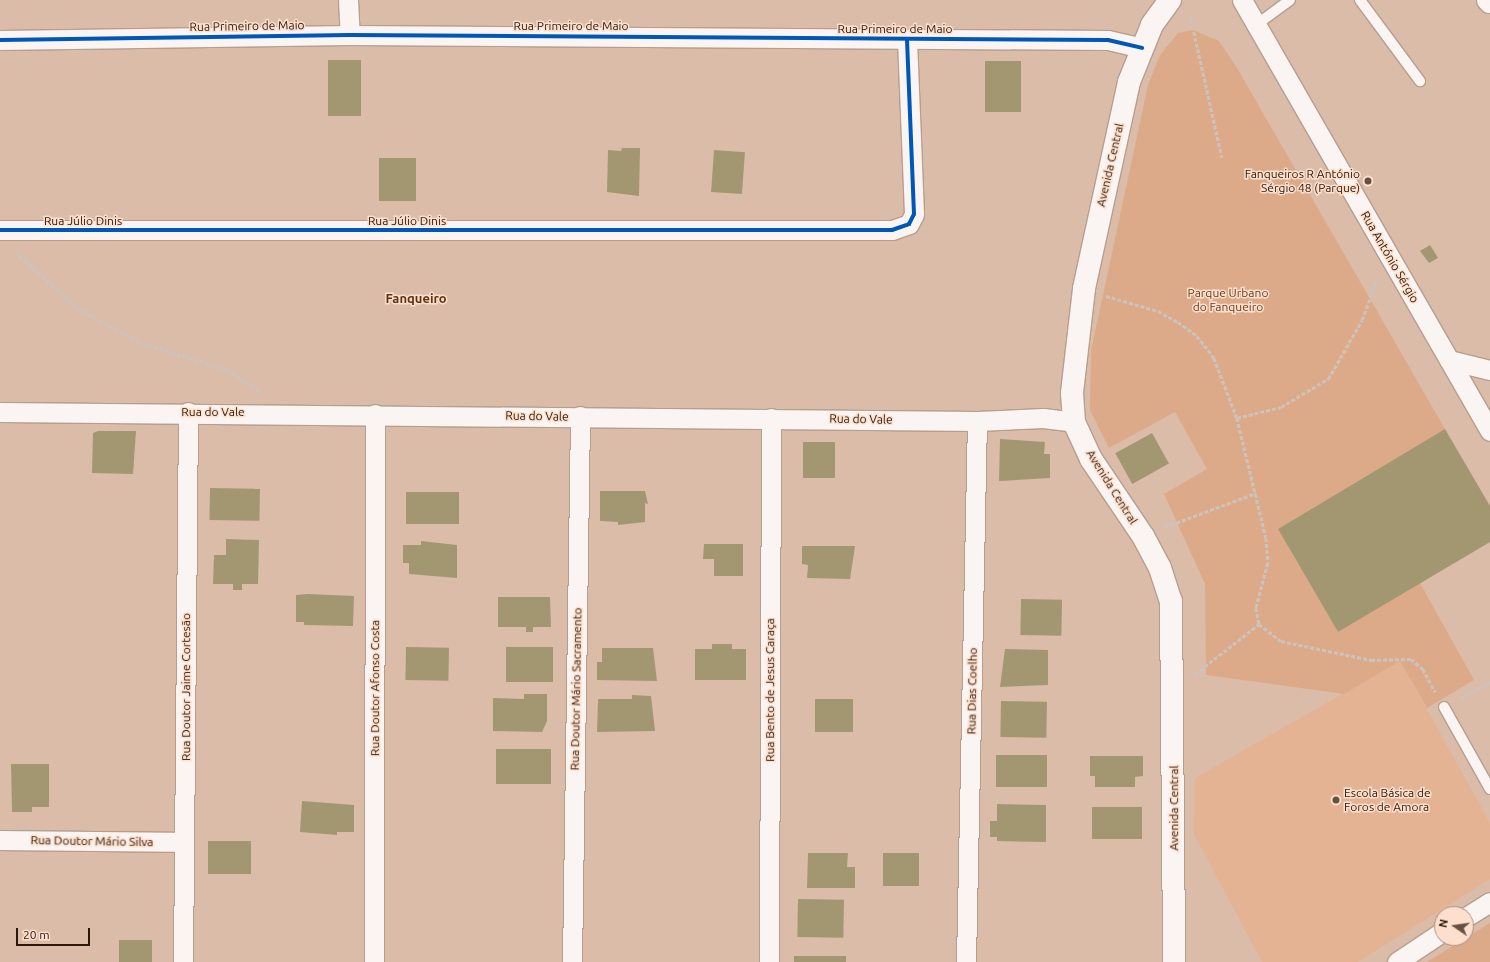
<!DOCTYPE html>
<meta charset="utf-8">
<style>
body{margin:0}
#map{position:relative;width:1490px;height:962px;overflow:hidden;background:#dbbca9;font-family:Ubuntu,sans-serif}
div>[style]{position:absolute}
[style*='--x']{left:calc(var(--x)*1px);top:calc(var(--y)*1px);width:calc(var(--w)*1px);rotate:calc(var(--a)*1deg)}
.built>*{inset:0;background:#e3b394}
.green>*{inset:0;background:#ddaa89}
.building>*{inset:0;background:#a39771;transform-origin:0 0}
.path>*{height:2.5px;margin-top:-1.25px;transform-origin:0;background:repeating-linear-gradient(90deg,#ccc3bd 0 4px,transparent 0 6px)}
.roads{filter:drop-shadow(1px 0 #b69e8f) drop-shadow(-1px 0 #b69e8f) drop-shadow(0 1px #b69e8f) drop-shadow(0 -1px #b69e8f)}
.service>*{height:10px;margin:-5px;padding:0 5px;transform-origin:5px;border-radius:5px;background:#faf5f2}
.minor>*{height:19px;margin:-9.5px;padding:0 9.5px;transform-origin:9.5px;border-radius:9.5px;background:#faf5f2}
.tertiary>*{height:22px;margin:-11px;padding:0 11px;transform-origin:11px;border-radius:11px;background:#faf5f2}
.cycleway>*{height:4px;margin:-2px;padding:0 2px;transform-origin:2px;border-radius:2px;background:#0057b8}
.dots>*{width:11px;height:11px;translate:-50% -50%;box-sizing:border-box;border:2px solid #fddfcd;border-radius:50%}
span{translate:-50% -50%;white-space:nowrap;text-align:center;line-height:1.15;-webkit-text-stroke:3px #fddfcd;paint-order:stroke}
.street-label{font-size:12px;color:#2c1809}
.poi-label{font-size:12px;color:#2c1809}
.right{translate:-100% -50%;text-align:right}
.left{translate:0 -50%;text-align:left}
.park-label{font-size:12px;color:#663b1e}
.neighbourhood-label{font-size:13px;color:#61320e;font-weight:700}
.north{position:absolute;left:1434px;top:906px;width:40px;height:40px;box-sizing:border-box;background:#fddfcd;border:1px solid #a98f7f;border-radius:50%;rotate:283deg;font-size:11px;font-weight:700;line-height:16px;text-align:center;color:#2c1809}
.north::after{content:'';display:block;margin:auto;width:14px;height:18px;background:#695141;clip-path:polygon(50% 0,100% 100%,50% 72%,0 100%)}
.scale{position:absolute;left:16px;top:928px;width:74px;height:18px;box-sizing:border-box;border:2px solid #2c1809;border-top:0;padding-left:5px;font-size:12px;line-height:14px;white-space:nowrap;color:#2c1809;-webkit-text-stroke:3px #fddfcd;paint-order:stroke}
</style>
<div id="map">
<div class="built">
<div style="clip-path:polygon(1400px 661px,1490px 823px,1490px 879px,1358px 962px,1262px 962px,1194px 834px,1195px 778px)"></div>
</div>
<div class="green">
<div style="clip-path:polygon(1193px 30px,1219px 41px,1237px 68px,1445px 429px,1278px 529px,1338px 632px,1420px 583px,1474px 680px,1427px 708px,1400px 661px,1344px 694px,1206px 675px,1205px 584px,1164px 494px,1207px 469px,1175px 412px,1109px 448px,1090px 410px,1091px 351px,1148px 85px,1160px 55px,1178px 33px)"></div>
<div style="clip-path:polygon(1490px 923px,1490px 962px,1427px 962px)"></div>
</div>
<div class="building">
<div style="left:328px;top:60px;width:33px;height:56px"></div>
<div style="left:985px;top:61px;width:36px;height:51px"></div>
<div style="clip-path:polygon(622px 148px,640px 148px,639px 196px,607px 192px,608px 150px,621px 151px)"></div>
<div style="left:714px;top:150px;width:31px;height:42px;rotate:4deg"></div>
<div style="left:379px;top:158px;width:37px;height:43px"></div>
<div style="clip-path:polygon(1430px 245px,1438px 258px,1429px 263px,1420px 251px)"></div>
<div style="clip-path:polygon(1445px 429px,1490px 506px,1490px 542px,1338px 632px,1278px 529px)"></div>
<div style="clip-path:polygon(98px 431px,136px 431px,133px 474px,92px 473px,93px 433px)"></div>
<div style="left:1152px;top:433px;width:35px;height:42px;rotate:61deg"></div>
<div style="clip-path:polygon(1000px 439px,1045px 442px,1044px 454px,1050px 454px,1050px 478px,999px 481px)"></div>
<div style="left:803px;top:442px;width:32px;height:36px"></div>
<div style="left:210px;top:488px;width:50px;height:32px;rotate:1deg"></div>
<div style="clip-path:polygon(600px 491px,645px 491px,648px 504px,645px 503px,645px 522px,618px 525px,618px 522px,600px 521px)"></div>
<div style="left:406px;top:492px;width:53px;height:32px"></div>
<div style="clip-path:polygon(226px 539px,259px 540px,258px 584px,242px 584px,242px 590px,233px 590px,233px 584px,213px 584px,214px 555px,226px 555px)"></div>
<div style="clip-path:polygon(421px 541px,457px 545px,457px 578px,409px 574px,409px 563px,403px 563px,403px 545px,421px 545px)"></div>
<div style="clip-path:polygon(704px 544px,743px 544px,743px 576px,714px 576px,714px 559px,703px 559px)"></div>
<div style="clip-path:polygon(802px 546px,855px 546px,850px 579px,807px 578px,808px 565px,802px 564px)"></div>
<div style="clip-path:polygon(308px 594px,354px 596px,353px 626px,304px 625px,304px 622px,296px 622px,296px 595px)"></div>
<div style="clip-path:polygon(498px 597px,550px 597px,551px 627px,533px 627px,533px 632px,526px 632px,526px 627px,498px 627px)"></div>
<div style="left:1021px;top:599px;width:41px;height:36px;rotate:1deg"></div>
<div style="clip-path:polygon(712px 644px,732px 644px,732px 649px,746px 649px,746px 680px,695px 680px,695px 649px,712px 649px)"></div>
<div style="left:406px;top:647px;width:43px;height:33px;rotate:1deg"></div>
<div style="left:506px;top:647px;width:47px;height:35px"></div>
<div style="clip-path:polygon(602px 648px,653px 648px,657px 681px,597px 680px,597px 662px,602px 662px)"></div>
<div style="clip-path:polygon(1005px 649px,1048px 650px,1048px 685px,1000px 687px)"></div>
<div style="clip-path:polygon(524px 694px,547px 694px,547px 721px,542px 732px,493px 731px,493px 698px,524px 699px)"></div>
<div style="clip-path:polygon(632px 695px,651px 696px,655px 731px,597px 732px,598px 699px,632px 699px)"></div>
<div style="left:815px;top:699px;width:38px;height:33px"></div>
<div style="left:1001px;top:701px;width:46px;height:36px;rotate:1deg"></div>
<div style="left:496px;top:749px;width:55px;height:35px"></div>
<div style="left:996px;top:755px;width:51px;height:32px"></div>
<div style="clip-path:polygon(1090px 756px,1143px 756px,1143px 776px,1135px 777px,1135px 787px,1095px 787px,1095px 776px,1090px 776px)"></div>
<div style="clip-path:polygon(11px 764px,49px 764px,49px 807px,32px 807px,32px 812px,12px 812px)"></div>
<div style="clip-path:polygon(302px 801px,354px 805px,354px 832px,337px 832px,337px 835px,300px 832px)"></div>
<div style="clip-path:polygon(997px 804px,1046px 805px,1046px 842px,997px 841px,997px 837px,990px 837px,990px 821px,997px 821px)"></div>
<div style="left:1092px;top:807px;width:50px;height:32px"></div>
<div style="left:208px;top:841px;width:43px;height:33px"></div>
<div style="clip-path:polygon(808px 853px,848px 853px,847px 867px,855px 867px,855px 888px,807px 888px)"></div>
<div style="left:883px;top:853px;width:36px;height:33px"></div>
<div style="left:798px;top:899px;width:46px;height:38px;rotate:1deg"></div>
<div style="left:119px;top:940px;width:33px;height:22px"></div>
<div style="left:794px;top:956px;width:52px;height:6px"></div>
</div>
<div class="path">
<div style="--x:1190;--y:14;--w:147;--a:77.4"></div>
<div style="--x:15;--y:252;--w:84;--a:41.6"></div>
<div style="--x:78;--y:308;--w:68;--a:29.2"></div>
<div style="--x:137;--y:341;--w:93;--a:17.5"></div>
<div style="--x:226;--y:369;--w:40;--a:32.9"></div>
<div style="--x:1106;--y:296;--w:54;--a:16.1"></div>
<div style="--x:1158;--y:311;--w:23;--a:29"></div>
<div style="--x:1178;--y:322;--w:24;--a:36"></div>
<div style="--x:1197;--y:336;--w:28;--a:52"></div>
<div style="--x:1214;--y:358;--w:64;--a:69"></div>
<div style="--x:1237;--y:418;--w:123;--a:76.4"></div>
<div style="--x:1266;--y:538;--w:25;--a:85"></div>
<div style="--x:1268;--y:563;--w:47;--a:104.9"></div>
<div style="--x:1256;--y:608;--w:16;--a:79"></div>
<div style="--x:1259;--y:624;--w:28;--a:38"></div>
<div style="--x:1281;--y:641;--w:92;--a:11.9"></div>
<div style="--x:1371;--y:660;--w:40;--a:-1.4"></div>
<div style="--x:1411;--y:659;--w:16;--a:40"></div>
<div style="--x:1423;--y:669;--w:26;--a:62"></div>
<div style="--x:1237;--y:418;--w:45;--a:-14"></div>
<div style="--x:1281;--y:407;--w:55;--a:-30.8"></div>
<div style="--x:1328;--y:379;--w:68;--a:-60"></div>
<div style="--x:1362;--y:320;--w:44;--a:-69.9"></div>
<div style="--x:1165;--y:527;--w:97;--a:-20.5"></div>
<div style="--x:1195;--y:674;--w:81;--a:-38"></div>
<div style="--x:1460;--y:698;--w:34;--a:-28"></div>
</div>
<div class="roads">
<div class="service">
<div style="--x:1360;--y:0;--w:101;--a:53.5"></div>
<div style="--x:1256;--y:25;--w:42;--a:-36.3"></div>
<div style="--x:1444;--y:707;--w:94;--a:60.7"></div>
</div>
<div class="minor">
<div style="--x:348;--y:0;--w:35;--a:87"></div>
<div style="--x:1242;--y:0;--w:497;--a:60.1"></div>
<div style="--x:0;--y:40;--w:350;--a:-0.8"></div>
<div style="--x:350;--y:35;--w:758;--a:0.38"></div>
<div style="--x:1108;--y:40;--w:35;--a:13"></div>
<div style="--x:0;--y:230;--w:892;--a:0"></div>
<div style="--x:892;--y:230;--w:18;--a:-19"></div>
<div style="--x:909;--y:224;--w:11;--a:-63"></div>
<div style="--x:914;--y:214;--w:175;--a:-92.3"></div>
<div style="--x:1449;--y:360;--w:42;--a:13.7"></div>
<div style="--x:0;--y:412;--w:977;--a:0.53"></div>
<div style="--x:977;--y:421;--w:66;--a:-2.6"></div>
<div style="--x:1043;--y:418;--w:31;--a:7"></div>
<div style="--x:0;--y:840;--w:184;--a:0.6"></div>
<div style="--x:1466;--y:917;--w:28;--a:-32"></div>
<div style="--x:183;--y:962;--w:550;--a:-89.48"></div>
<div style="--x:374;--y:962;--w:548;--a:-89.9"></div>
<div style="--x:572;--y:962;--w:546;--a:-89.16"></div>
<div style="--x:769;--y:962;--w:544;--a:-89.79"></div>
<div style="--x:966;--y:962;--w:541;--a:-88.84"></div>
<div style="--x:1397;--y:962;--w:54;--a:-33.7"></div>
</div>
<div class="tertiary">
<div style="--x:1170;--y:0;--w:31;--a:126"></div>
<div style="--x:1152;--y:25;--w:61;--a:112"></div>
<div style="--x:1129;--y:82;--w:212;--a:102.3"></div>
<div style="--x:1084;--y:289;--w:105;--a:96.6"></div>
<div style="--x:1072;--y:393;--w:29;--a:86"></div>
<div style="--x:1074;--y:422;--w:41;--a:65.3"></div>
<div style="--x:1091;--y:459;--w:93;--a:56"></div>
<div style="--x:1143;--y:536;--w:36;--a:62"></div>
<div style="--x:1160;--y:568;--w:35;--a:72"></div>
<div style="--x:1171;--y:601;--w:361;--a:89.5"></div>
<div style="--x:1488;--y:0;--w:3;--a:45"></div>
</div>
</div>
<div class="cycleway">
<div style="--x:0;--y:40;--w:350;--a:-0.8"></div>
<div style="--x:350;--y:35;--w:758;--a:0.38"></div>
<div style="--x:1108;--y:40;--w:35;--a:13"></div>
<div style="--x:0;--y:230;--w:892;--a:0"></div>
<div style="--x:892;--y:230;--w:18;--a:-19"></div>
<div style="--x:909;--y:224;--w:11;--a:-63"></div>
<div style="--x:914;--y:214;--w:175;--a:-92.3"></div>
</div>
<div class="dots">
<div style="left:1368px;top:181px;background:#695141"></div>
<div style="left:1336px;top:800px;background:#695141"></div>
</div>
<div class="street-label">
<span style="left:247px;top:26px;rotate:-1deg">Rua Primeiro de Maio</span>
<span style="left:571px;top:26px">Rua Primeiro de Maio</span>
<span style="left:895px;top:29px">Rua Primeiro de Maio</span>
<span style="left:1110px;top:165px;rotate:-77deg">Avenida Central</span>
<span style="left:83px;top:221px">Rua Júlio Dinis</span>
<span style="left:407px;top:221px">Rua Júlio Dinis</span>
<span style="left:1390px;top:257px;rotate:60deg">Rua António Sérgio</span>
<span style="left:213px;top:412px">Rua do Vale</span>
<span style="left:537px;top:416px;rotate:1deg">Rua do Vale</span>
<span style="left:861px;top:419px;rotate:1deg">Rua do Vale</span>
<span style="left:1112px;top:487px;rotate:58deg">Avenida Central</span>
<span style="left:186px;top:687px;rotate:-90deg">Rua Doutor Jaime Cortesão</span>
<span style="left:375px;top:688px;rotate:-90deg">Rua Doutor Afonso Costa</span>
<span style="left:576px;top:689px;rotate:-89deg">Rua Doutor Mário Sacramento</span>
<span style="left:770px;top:690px;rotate:-90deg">Rua Bento de Jesus Caraça</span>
<span style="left:972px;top:691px;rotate:-89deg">Rua Dias Coelho</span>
<span style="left:1174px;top:808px;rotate:-90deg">Avenida Central</span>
<span style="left:92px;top:841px;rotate:1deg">Rua Doutor Mário Silva</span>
</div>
<div class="poi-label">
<span class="right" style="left:1360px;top:181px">Fanqueiros R António<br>Sérgio 48 (Parque)</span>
<span class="left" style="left:1344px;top:800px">Escola Básica de<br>Foros de Amora</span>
</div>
<div class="park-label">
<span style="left:1228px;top:300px">Parque Urbano<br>do Fanqueiro</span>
</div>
<div class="neighbourhood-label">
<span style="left:416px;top:298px">Fanqueiro</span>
</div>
<div class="north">N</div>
<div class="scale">20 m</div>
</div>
